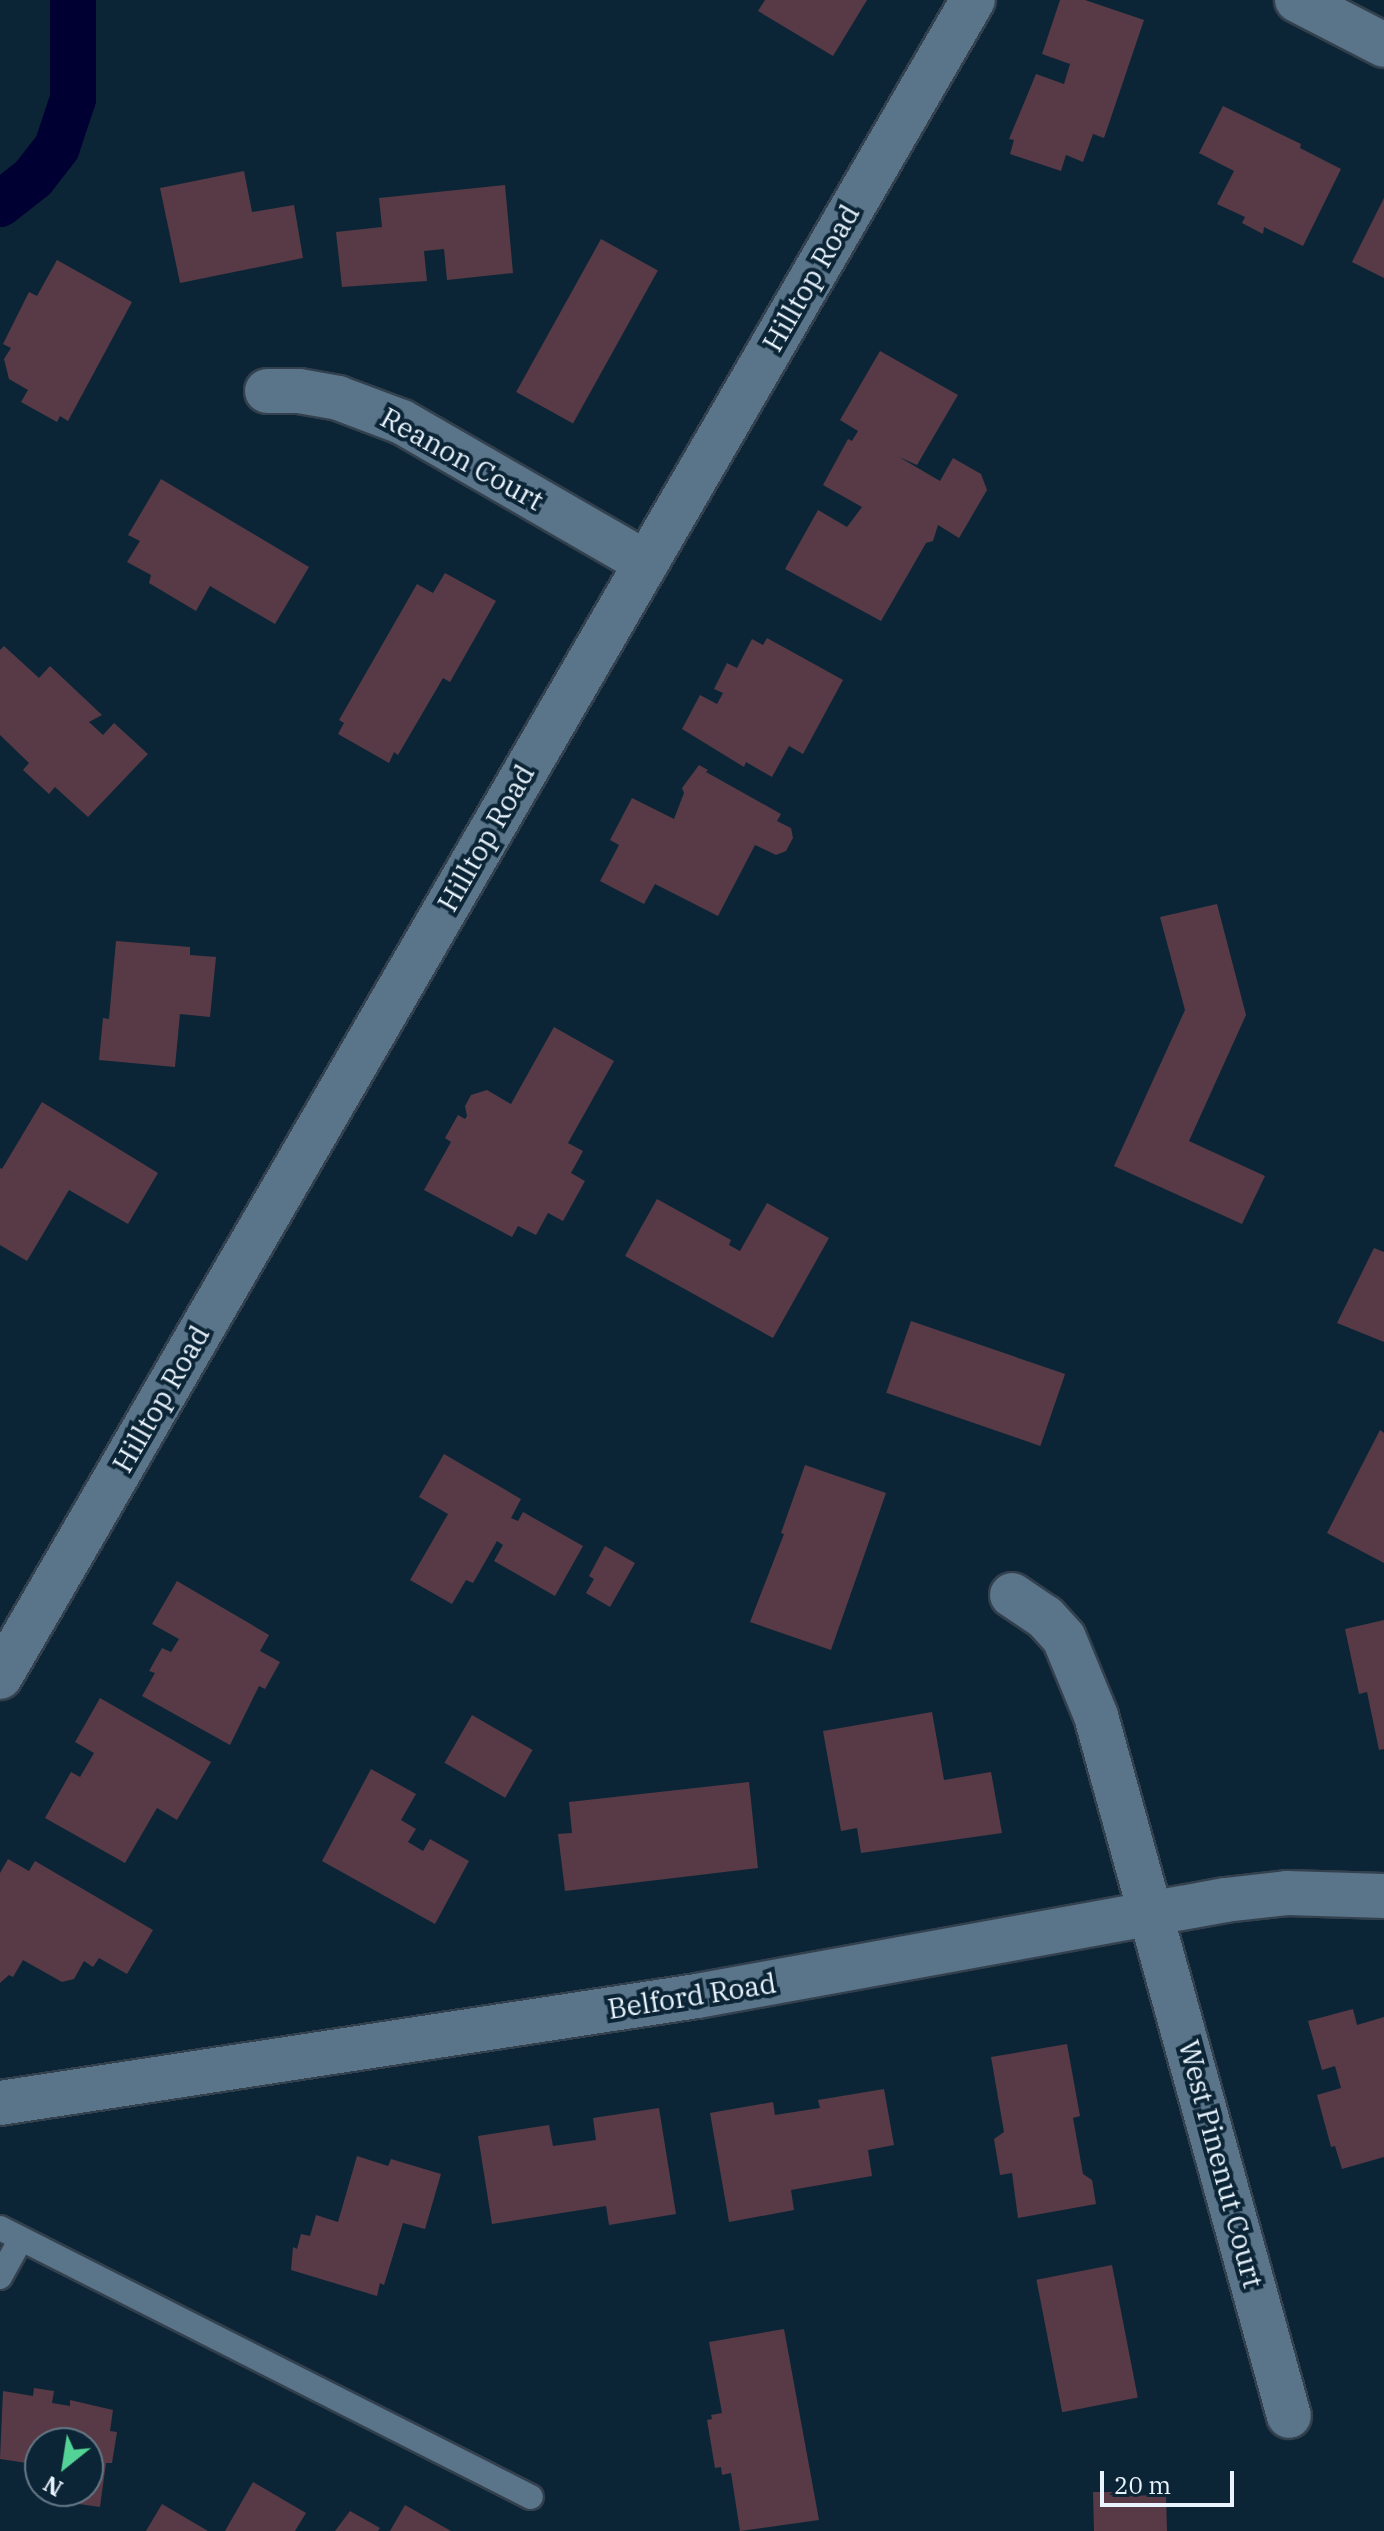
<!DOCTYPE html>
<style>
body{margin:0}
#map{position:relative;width:1384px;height:2531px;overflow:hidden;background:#0c2536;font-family:"IBM Plex Serif",serif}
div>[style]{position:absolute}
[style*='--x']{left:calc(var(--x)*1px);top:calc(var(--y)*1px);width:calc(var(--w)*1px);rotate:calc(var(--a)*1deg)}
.canal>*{height:46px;margin:-23px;padding:0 23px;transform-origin:23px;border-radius:23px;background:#003}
.building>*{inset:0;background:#573a45;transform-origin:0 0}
.roads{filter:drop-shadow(2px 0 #33404e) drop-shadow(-2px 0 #33404e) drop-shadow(0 2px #33404e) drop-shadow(0 -2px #33404e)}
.service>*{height:24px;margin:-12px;padding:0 12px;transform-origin:12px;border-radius:12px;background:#5a7489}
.minor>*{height:44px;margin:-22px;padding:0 22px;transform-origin:22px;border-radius:22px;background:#5a7489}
span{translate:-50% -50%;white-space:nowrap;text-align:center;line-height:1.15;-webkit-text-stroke:8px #0c2536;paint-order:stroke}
.street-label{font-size:28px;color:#e9f4fe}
.north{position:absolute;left:24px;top:2427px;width:80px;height:80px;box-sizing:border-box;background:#0c2536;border:2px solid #647886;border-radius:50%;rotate:210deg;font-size:22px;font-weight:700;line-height:32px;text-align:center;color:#e9f4fe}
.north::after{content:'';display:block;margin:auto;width:28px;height:36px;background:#54d396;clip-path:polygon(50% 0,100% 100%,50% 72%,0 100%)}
.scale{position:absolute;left:1100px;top:2471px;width:134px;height:36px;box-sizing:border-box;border:4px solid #e9f4fe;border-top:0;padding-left:10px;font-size:24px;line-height:28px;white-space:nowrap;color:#e9f4fe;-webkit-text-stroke:6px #0c2536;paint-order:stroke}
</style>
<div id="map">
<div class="canal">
<div style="--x:0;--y:204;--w:42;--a:-38.2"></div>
<div style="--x:33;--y:178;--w:39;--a:-52"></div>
<div style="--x:57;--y:147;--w:51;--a:-71.6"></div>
<div style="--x:73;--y:99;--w:99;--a:-90"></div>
</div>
<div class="building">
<div style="clip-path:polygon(765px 0,867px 0,833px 56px,758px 11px)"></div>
<div style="clip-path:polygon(1060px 0,1085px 0,1144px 20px,1104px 138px,1093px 134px,1083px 162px,1066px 155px,1061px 171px,1010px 154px,1014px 140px,1009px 139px,1036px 74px,1064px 84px,1070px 64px,1042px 54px)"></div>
<div style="clip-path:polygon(1223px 106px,1301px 144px,1300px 148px,1341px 169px,1303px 246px,1264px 227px,1263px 234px,1242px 223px,1245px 217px,1217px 204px,1234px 171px,1199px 153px)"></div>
<div style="clip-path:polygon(244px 171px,252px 212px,294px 205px,303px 258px,180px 283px,160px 188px)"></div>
<div style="clip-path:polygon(505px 185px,513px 273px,447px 280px,444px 249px,424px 251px,427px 281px,342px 287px,336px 232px,382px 227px,379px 198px)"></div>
<div style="clip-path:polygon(1384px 198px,1384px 278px,1352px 262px)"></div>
<div style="left:601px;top:239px;width:65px;height:175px;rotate:29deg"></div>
<div style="clip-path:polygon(57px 260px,132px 302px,68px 421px,60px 416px,57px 422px,21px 402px,28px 390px,9px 379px,4px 359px,11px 348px,3px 344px,29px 292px,37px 296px)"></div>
<div style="clip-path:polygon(880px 351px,958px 395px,917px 465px,899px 457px,940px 481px,953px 458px,981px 474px,987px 490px,959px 538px,938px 525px,933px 541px,926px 543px,881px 621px,785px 569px,818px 510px,847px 527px,862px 507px,823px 485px,848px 439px,852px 441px,858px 431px,840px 420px)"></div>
<div style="clip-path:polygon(161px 479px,309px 567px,275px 624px,210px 586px,196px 611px,149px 583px,151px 575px,127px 562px,140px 541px,128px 535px)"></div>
<div style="clip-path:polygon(445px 573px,496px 601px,450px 682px,443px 678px,398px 755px,394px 752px,389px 763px,338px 734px,344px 723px,339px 720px,417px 584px,433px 593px)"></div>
<div style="clip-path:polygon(767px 638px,843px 680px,803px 754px,789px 746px,772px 777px,746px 762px,744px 767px,682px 729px,700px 695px,717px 704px,723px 693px,714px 689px,727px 663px,737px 668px,752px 639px,763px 645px)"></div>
<div style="clip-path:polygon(4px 646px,39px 678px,50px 666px,102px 715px,89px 722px,103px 735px,114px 723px,148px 754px,88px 817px,55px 787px,49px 794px,23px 770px,29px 763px,0 735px,0 650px)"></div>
<div style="clip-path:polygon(699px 765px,708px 770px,706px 772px,781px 814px,777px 821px,791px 828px,793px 838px,786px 851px,776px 855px,755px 845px,718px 916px,655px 884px,644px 904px,600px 881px,619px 845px,610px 840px,632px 798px,674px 819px,684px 793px,682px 788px)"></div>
<div style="clip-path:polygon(1217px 904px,1246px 1015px,1189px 1141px,1265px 1176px,1242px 1224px,1114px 1166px,1185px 1010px,1160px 917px)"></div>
<div style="clip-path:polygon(116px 941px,190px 947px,190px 955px,216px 957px,210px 1017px,180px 1014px,175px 1067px,99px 1060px,103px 1018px,109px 1019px)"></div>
<div style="clip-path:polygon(554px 1027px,614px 1061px,568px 1143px,583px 1151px,571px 1173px,585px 1181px,563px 1221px,548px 1213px,536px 1235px,518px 1226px,512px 1237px,424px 1190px,451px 1142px,445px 1138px,458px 1115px,465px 1119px,467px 1116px,465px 1106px,471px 1095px,487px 1090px,511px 1104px)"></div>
<div style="clip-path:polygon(42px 1102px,158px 1173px,128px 1224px,69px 1190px,27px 1261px,0 1245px,0 1168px,2px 1169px)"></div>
<div style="clip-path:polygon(657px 1199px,731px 1240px,729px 1245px,740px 1251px,767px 1203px,829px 1238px,773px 1338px,625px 1256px)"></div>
<div style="clip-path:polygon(1374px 1248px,1384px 1252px,1384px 1342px,1337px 1323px)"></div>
<div style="left:911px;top:1321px;width:163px;height:76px;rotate:19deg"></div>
<div style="clip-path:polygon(1380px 1430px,1384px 1433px,1384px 1563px,1327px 1533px)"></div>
<div style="clip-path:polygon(444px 1454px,521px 1499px,511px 1518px,518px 1521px,523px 1512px,583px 1546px,555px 1596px,494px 1561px,503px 1545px,497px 1541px,473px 1583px,466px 1580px,452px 1604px,410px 1580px,448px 1514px,419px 1497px)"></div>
<div style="clip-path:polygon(805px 1465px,886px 1493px,831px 1650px,750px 1622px,784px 1534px,781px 1533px)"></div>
<div style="clip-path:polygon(605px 1546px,635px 1563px,610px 1607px,586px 1593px,594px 1579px,589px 1576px)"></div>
<div style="clip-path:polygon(177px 1581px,269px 1635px,260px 1651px,280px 1662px,265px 1689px,259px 1686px,230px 1745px,142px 1696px,155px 1673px,149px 1671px,162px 1648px,171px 1652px,179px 1639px,152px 1624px)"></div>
<div style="clip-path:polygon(1384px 1620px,1384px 1749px,1379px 1750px,1367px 1692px,1359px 1694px,1345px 1629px)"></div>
<div style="clip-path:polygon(100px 1698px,211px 1762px,177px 1820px,157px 1808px,125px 1863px,45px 1818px,71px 1772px,80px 1777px,94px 1753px,75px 1742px)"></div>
<div style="clip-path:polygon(932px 1712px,944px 1780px,991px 1772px,1002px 1833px,861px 1853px,857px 1828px,841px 1831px,823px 1731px)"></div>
<div style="left:472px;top:1715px;width:70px;height:55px;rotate:30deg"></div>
<div style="clip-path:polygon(371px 1769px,416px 1794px,401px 1820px,416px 1829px,408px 1842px,423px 1851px,430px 1839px,469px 1861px,435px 1924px,322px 1861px)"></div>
<div style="clip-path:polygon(749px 1782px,758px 1868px,565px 1891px,558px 1834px,572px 1833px,569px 1802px)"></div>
<div style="clip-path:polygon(8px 1859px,29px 1871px,35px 1861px,153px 1930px,127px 1974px,99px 1958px,93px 1967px,84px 1961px,74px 1979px,62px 1982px,23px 1960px,13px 1977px,9px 1975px,0 1983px,0 1873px)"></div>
<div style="clip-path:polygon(1353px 2009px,1357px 2025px,1384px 2017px,1384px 2157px,1342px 2169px,1335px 2146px,1331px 2147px,1317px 2095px,1341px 2088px,1335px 2066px,1322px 2070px,1308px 2021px)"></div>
<div style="clip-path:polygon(1067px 2044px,1080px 2116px,1073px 2118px,1083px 2174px,1092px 2180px,1096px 2204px,1018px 2218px,1012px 2173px,1000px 2175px,994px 2139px,1004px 2132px,991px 2057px)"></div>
<div style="clip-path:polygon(884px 2089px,894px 2145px,868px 2150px,872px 2176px,791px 2190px,794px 2210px,729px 2222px,710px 2113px,773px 2102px,775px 2115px,820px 2108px,818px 2100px)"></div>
<div style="clip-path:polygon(659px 2108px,676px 2214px,609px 2225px,606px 2206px,492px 2224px,478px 2136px,549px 2125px,553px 2146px,596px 2140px,593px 2118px)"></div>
<div style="clip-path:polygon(357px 2156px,388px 2166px,391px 2159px,441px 2174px,425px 2229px,403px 2223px,384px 2285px,380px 2283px,377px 2296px,291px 2270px,293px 2247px,297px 2249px,301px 2234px,310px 2236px,316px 2215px,338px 2222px)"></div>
<div style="left:1112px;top:2265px;width:135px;height:77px;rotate:79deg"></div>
<div style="clip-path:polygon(784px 2329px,819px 2520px,740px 2531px,731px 2473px,722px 2475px,721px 2467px,715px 2468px,707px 2420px,712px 2419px,711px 2415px,722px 2413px,709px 2342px)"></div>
<div style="clip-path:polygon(34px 2388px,54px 2391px,52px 2403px,70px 2406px,70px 2400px,113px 2410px,110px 2431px,117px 2432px,112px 2463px,106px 2463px,100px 2507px,44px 2499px,45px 2491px,88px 2491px,88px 2443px,40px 2443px,40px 2465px,0 2459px,3px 2391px,33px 2396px)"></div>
<div style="clip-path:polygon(253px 2482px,306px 2513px,295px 2531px,225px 2531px)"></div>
<div style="clip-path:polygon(1093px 2492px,1113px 2492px,1113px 2496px,1166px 2495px,1167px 2531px,1094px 2531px)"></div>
<div style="clip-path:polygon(162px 2504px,208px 2531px,146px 2531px)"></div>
<div style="clip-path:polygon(405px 2505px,451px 2531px,390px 2531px)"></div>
<div style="clip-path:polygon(350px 2511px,380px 2528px,378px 2531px,335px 2531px)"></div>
</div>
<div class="roads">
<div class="service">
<div style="--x:0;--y:2228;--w:595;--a:26.87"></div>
<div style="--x:0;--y:2277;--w:43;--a:-61.1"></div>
</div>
<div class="minor">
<div style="--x:1297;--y:0;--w:98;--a:27.3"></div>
<div style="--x:267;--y:391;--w:32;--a:0"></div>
<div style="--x:299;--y:391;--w:40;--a:10"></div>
<div style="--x:338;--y:398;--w:68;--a:20.6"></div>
<div style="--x:402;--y:422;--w:282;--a:30"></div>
<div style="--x:1012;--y:1595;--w:40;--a:34"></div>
<div style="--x:1045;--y:1617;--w:28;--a:48"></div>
<div style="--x:1064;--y:1638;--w:84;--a:67.7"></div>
<div style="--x:1096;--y:1716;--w:726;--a:74.59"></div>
<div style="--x:0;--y:1677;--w:1939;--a:-59.88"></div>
<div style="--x:0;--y:2103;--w:705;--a:-8.73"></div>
<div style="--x:697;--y:1996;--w:537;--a:-10.3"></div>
<div style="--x:1225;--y:1900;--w:62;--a:-6.4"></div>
<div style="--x:1287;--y:1893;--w:97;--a:1.8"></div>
</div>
</div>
<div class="street-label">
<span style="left:811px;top:278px;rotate:-60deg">Hilltop Road</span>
<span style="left:462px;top:459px;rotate:29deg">Reanon Court</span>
<span style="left:486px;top:838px;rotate:-60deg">Hilltop Road</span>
<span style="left:161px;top:1399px;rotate:-60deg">Hilltop Road</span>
<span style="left:692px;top:1996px;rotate:-9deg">Belford Road</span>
<span style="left:1221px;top:2164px;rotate:75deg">West Pinenut Court</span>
</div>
<div class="north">N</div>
<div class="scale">20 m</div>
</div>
